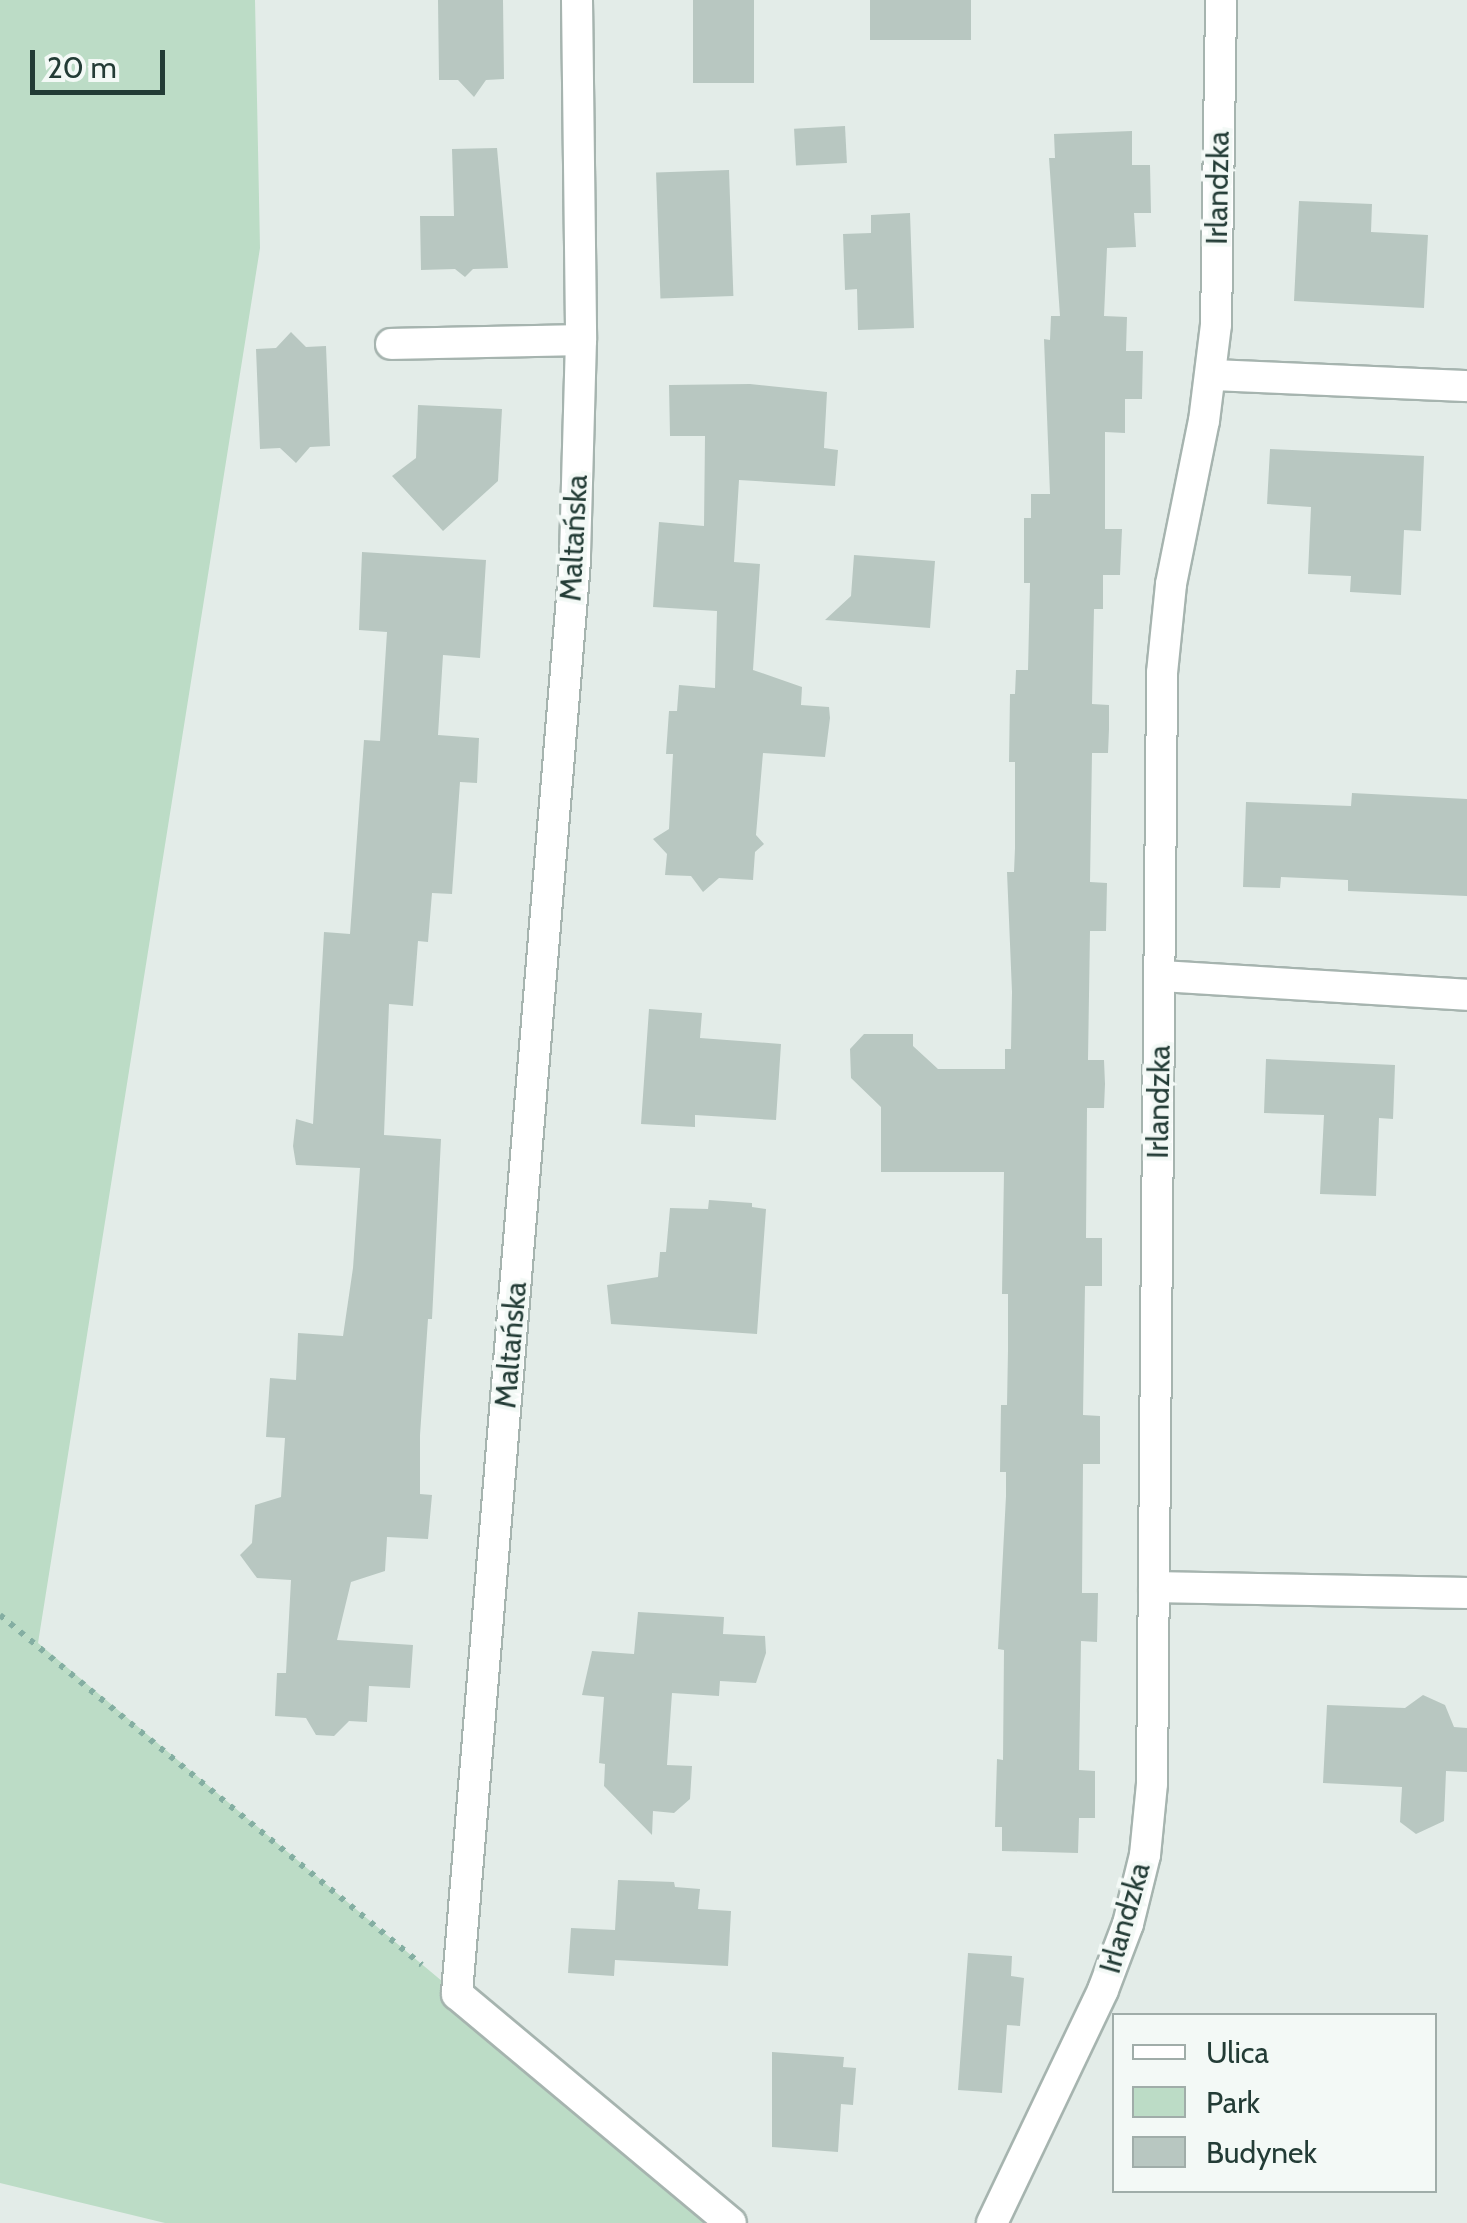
<!DOCTYPE html>
<meta charset="utf-8">
<style>
body{margin:0}
#map{position:relative;width:1467px;height:2223px;overflow:hidden;background:#e3ece8;font-family:Cabin,sans-serif}
div>[style]{position:absolute}
[style*='--x']{left:calc(var(--x)*1px);top:calc(var(--y)*1px);width:calc(var(--w)*1px);rotate:calc(var(--a)*1deg)}
.green>*{inset:0;background:#bcdcc6}
.building>*{inset:0;background:#b8c7c1;transform-origin:0 0}
.path>*{height:6px;margin-top:-3px;transform-origin:0;background:repeating-linear-gradient(90deg,#84aea2 0 5px,transparent 0 13px)}
.roads{filter:drop-shadow(2px 0 #a6b4af) drop-shadow(-2px 0 #a6b4af) drop-shadow(0 2px #a6b4af) drop-shadow(0 -2px #a6b4af)}
.street>*{height:30px;margin:-15px;padding:0 15px;transform-origin:15px;border-radius:15px;background:#fff}
span{translate:-50% -50%;white-space:nowrap;text-align:center;line-height:1.15;-webkit-text-stroke:8px #f3f9f6;paint-order:stroke}
.street-label{font-size:30px;color:#233c36}
.legend{position:absolute;left:1112px;top:2013px;width:325px;height:180px;box-sizing:border-box;background:#f3f9f6;border:2px solid #a0ada9;margin:0;padding:12px 18px;list-style:none;font-size:30px;color:#233c36}
.legend li{display:flex;align-items:center;gap:20px;height:50px}
.legend b{width:50px;border:2px solid #a0ada9}
.scale{position:absolute;left:30px;top:50px;width:135px;height:45px;box-sizing:border-box;border:5px solid #233c36;border-top:0;padding-left:12px;font-size:30px;line-height:35px;white-space:nowrap;color:#233c36;-webkit-text-stroke:8px #f3f9f6;paint-order:stroke}
</style>
<div id="map">
<div class="green">
<div style="clip-path:polygon(0 0,255px 0,260px 248px,38px 1643px,731px 2223px,165px 2223px,0 2183px)"></div>
</div>
<div class="building">
<div style="clip-path:polygon(438px 0,503px 0,504px 79px,486px 80px,474px 97px,458px 80px,439px 80px)"></div>
<div style="left:693px;top:0;width:61px;height:83px"></div>
<div style="left:870px;top:0;width:101px;height:40px"></div>
<div style="left:845px;top:126px;width:37px;height:51px;rotate:87deg"></div>
<div style="clip-path:polygon(1132px 131px,1132px 165px,1150px 165px,1151px 213px,1134px 213px,1136px 247px,1107px 248px,1104px 316px,1127px 317px,1126px 351px,1143px 351px,1142px 399px,1125px 399px,1125px 433px,1105px 432px,1105px 529px,1122px 529px,1120px 575px,1103px 575px,1103px 609px,1094px 609px,1092px 704px,1109px 705px,1109px 729px,1108px 753px,1092px 753px,1090px 882px,1107px 883px,1106px 931px,1090px 931px,1088px 1060px,1104px 1060px,1105px 1084px,1104px 1108px,1087px 1108px,1086px 1238px,1102px 1238px,1102px 1286px,1085px 1286px,1083px 1415px,1100px 1416px,1100px 1464px,1083px 1464px,1082px 1593px,1098px 1593px,1097px 1642px,1081px 1641px,1079px 1770px,1095px 1771px,1095px 1818px,1079px 1818px,1078px 1853px,1002px 1851px,1002px 1827px,995px 1827px,997px 1759px,1003px 1760px,1004px 1650px,998px 1649px,1006px 1496px,1006px 1472px,1000px 1472px,1001px 1405px,1007px 1405px,1008px 1350px,1008px 1294px,1002px 1294px,1004px 1172px,881px 1172px,881px 1107px,851px 1078px,850px 1049px,864px 1034px,913px 1034px,913px 1046px,938px 1069px,1005px 1069px,1005px 1049px,1011px 1049px,1012px 992px,1007px 872px,1014px 872px,1015px 848px,1015px 762px,1009px 762px,1010px 694px,1015px 694px,1016px 670px,1028px 670px,1030px 583px,1024px 583px,1024px 518px,1031px 518px,1031px 494px,1050px 494px,1044px 339px,1050px 340px,1051px 316px,1060px 316px,1049px 158px,1055px 158px,1054px 134px)"></div>
<div style="clip-path:polygon(497px 148px,508px 268px,473px 269px,465px 277px,455px 269px,421px 270px,420px 216px,454px 216px,452px 149px)"></div>
<div style="left:729px;top:170px;width:126px;height:73px;rotate:88deg"></div>
<div style="clip-path:polygon(1299px 201px,1372px 204px,1371px 232px,1428px 235px,1424px 308px,1294px 301px)"></div>
<div style="clip-path:polygon(910px 213px,914px 328px,858px 330px,857px 289px,845px 290px,843px 234px,871px 233px,871px 215px)"></div>
<div style="clip-path:polygon(291px 332px,306px 347px,326px 346px,330px 446px,310px 447px,296px 463px,280px 448px,260px 449px,256px 349px,276px 348px)"></div>
<div style="clip-path:polygon(750px 384px,827px 392px,824px 448px,838px 450px,835px 486px,739px 480px,734px 562px,760px 564px,753px 670px,802px 687px,801px 705px,829px 707px,830px 718px,825px 757px,763px 753px,756px 835px,764px 844px,755px 852px,753px 880px,719px 878px,703px 892px,691px 876px,665px 875px,667px 854px,653px 839px,669px 829px,673px 754px,666px 754px,669px 711px,677px 711px,679px 685px,715px 688px,717px 611px,653px 607px,659px 522px,704px 526px,705px 436px,670px 436px,669px 385px)"></div>
<div style="clip-path:polygon(418px 405px,502px 409px,498px 481px,443px 531px,392px 476px,416px 458px)"></div>
<div style="clip-path:polygon(1270px 449px,1424px 456px,1421px 531px,1404px 530px,1401px 595px,1350px 592px,1351px 576px,1308px 574px,1311px 507px,1267px 504px)"></div>
<div style="clip-path:polygon(362px 552px,486px 560px,480px 658px,443px 655px,438px 735px,479px 738px,477px 783px,460px 782px,452px 894px,432px 893px,428px 942px,418px 941px,413px 1006px,389px 1004px,384px 1135px,441px 1139px,432px 1319px,428px 1319px,420px 1435px,420px 1494px,432px 1495px,428px 1539px,387px 1537px,385px 1571px,351px 1582px,337px 1640px,413px 1645px,410px 1688px,369px 1686px,367px 1722px,349px 1721px,334px 1736px,316px 1735px,306px 1718px,275px 1716px,277px 1673px,286px 1673px,291px 1580px,257px 1578px,240px 1555px,252px 1543px,255px 1505px,281px 1497px,285px 1438px,266px 1437px,270px 1378px,296px 1380px,298px 1333px,343px 1336px,353px 1268px,360px 1168px,296px 1165px,293px 1146px,296px 1119px,313px 1124px,324px 932px,350px 934px,364px 740px,380px 741px,387px 632px,359px 630px)"></div>
<div style="clip-path:polygon(854px 555px,935px 561px,930px 628px,825px 620px,851px 596px)"></div>
<div style="clip-path:polygon(1352px 793px,1467px 799px,1467px 896px,1348px 891px,1348px 880px,1281px 877px,1280px 888px,1243px 887px,1246px 802px,1351px 806px)"></div>
<div style="clip-path:polygon(649px 1009px,702px 1013px,700px 1038px,781px 1044px,776px 1120px,695px 1115px,695px 1127px,641px 1124px)"></div>
<div style="clip-path:polygon(1266px 1059px,1395px 1065px,1393px 1119px,1379px 1118px,1376px 1196px,1320px 1194px,1324px 1115px,1264px 1113px)"></div>
<div style="clip-path:polygon(709px 1200px,752px 1203px,752px 1207px,766px 1209px,757px 1334px,611px 1324px,607px 1285px,658px 1277px,660px 1252px,666px 1252px,670px 1208px,708px 1209px)"></div>
<div style="clip-path:polygon(638px 1612px,724px 1617px,723px 1634px,765px 1636px,766px 1653px,756px 1683px,720px 1681px,719px 1696px,672px 1693px,667px 1765px,692px 1766px,690px 1799px,674px 1813px,653px 1811px,652px 1835px,604px 1786px,605px 1764px,599px 1763px,604px 1697px,582px 1695px,592px 1651px,634px 1654px)"></div>
<div style="clip-path:polygon(1423px 1695px,1445px 1705px,1454px 1727px,1467px 1728px,1467px 1772px,1446px 1771px,1444px 1821px,1416px 1834px,1400px 1822px,1402px 1787px,1323px 1783px,1327px 1705px,1405px 1708px)"></div>
<div style="clip-path:polygon(618px 1880px,674px 1882px,675px 1887px,700px 1889px,698px 1909px,731px 1911px,728px 1966px,615px 1960px,614px 1976px,568px 1973px,571px 1928px,615px 1930px)"></div>
<div style="clip-path:polygon(968px 1953px,1012px 1956px,1011px 1976px,1024px 1978px,1020px 2026px,1007px 2025px,1002px 2093px,958px 2090px)"></div>
<div style="clip-path:polygon(772px 2052px,844px 2057px,843px 2067px,856px 2068px,853px 2105px,841px 2104px,838px 2152px,772px 2147px)"></div>
</div>
<div class="path">
<div style="--x:0;--y:1615;--w:548;--a:39.67"></div>
</div>
<div class="roads">
<div class="street">
<div style="--x:577;--y:0;--w:340;--a:89.3"></div>
<div style="--x:581;--y:340;--w:221;--a:91.6"></div>
<div style="--x:575;--y:561;--w:1438;--a:94.71"></div>
<div style="--x:457;--y:1994;--w:357;--a:39.9"></div>
<div style="--x:391;--y:344;--w:190;--a:-1.2"></div>
<div style="--x:1211;--y:375;--w:256;--a:2.5"></div>
<div style="--x:1160;--y:976;--w:308;--a:3.5"></div>
<div style="--x:1154;--y:1587;--w:313;--a:1.1"></div>
<div style="--x:992;--y:2223;--w:258;--a:-64.5"></div>
<div style="--x:1103;--y:1990;--w:71;--a:-69.3"></div>
<div style="--x:1128;--y:1924;--w:71;--a:-76.2"></div>
<div style="--x:1145;--y:1855;--w:71;--a:-84.4"></div>
<div style="--x:1152;--y:1784;--w:1111;--a:-89.48"></div>
<div style="--x:1162;--y:673;--w:89;--a:-84.2"></div>
<div style="--x:1171;--y:584;--w:166;--a:-78.6"></div>
<div style="--x:1204;--y:421;--w:97;--a:-82.9"></div>
<div style="--x:1216;--y:325;--w:325;--a:-89.1"></div>
</div>
</div>
<div class="street-label">
<span style="left:1218px;top:188px;rotate:-89deg">Irlandzka</span>
<span style="left:574px;top:538px;rotate:-87deg">Maltańska</span>
<span style="left:1159px;top:1102px;rotate:-89deg">Irlandzka</span>
<span style="left:511px;top:1345px;rotate:-85deg">Maltańska</span>
<span style="left:1125px;top:1918px;rotate:-74deg">Irlandzka</span>
</div>
<ul class="legend">
<li><b style="height:12px;background:#fff"></b>Ulica</li>
<li><b style="height:28px;background:#bcdcc6"></b>Park</li>
<li><b style="height:28px;background:#b8c7c1"></b>Budynek</li>
</ul>
<div class="scale">20 m</div>
</div>
